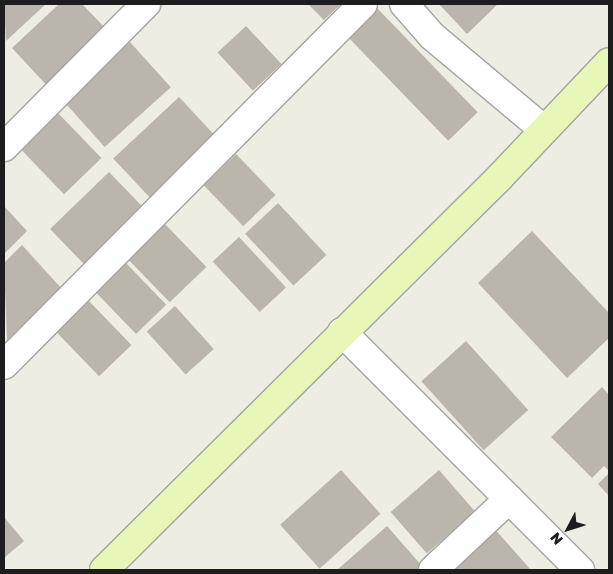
<!DOCTYPE html>
<style>
body{margin:0}
#map{position:relative;width:613px;height:574px;overflow:hidden;background:#eeede4;font-family:"Golos Text",sans-serif}
div>[style]{position:absolute}
[style*='--x']{left:calc(var(--x)*1px);top:calc(var(--y)*1px);width:calc(var(--w)*1px);rotate:calc(var(--a)*1deg)}
.building>*{inset:0;background:#bbb6ad;transform-origin:0 0}
.roads{filter:drop-shadow(1px 0 #a4a4a4) drop-shadow(-1px 0 #a4a4a4) drop-shadow(0 1px #a4a4a4) drop-shadow(0 -1px #a4a4a4)}
.street>*{height:28px;margin:-14px;padding:0 14px;transform-origin:14px;border-radius:14px;background:#fff}
.secondary>*{height:28px;margin:-14px;padding:0 14px;transform-origin:14px;border-radius:14px;background:#e8f7b8}
span{translate:-50% -50%;white-space:nowrap;text-align:center;line-height:1.15;-webkit-text-stroke:4.5px #fff;paint-order:stroke}
.frame{position:absolute;inset:0;border:5px solid #1d1d1d;pointer-events:none}
.north{position:absolute;left:543px;top:504px;width:50px;height:50px;-webkit-text-stroke:4px #fff;paint-order:stroke;rotate:230deg;font-size:14px;font-weight:700;line-height:20px;text-align:center;color:#1d1d1d}
.north::after{content:'';display:block;margin:auto;width:18px;height:22px;background:#1d1d1d;clip-path:polygon(50% 0,100% 100%,50% 72%,0 100%)}
</style>
<div id="map">
<div class="building">
<div style="clip-path:polygon(4px 4px,46px 4px,6px 41px)"></div>
<div style="clip-path:polygon(59px 4px,82px 4px,109px 32px,50px 89px,12px 48px)"></div>
<div style="clip-path:polygon(308px 4px,341px 4px,324px 20px)"></div>
<div style="clip-path:polygon(439px 4px,498px 4px,467px 34px)"></div>
<div style="left:377px;top:8px;width:145px;height:41px;rotate:46deg"></div>
<div style="left:246px;top:26px;width:52px;height:39px;rotate:47deg"></div>
<div style="left:130px;top:42px;width:61px;height:89px;rotate:48deg"></div>
<div style="left:179px;top:97px;width:54px;height:90px;rotate:47deg"></div>
<div style="left:57px;top:112px;width:64px;height:52px;rotate:46deg"></div>
<div style="left:236px;top:154px;width:57px;height:45px;rotate:46deg"></div>
<div style="left:109px;top:172px;width:49px;height:82px;rotate:46deg"></div>
<div style="left:278px;top:203px;width:71px;height:45px;rotate:47deg"></div>
<div style="clip-path:polygon(4px 206px,27px 231px,4px 254px)"></div>
<div style="left:164px;top:223px;width:61px;height:51px;rotate:46deg"></div>
<div style="clip-path:polygon(532px 231px,609px 313px,609px 338px,567px 378px,478px 283px)"></div>
<div style="left:239px;top:237px;width:69px;height:36px;rotate:47deg"></div>
<div style="clip-path:polygon(22px 245px,62px 289px,7px 341px,4px 263px)"></div>
<div style="left:126px;top:263px;width:58px;height:42px;rotate:46deg"></div>
<div style="left:87px;top:299px;width:64px;height:45px;rotate:46deg"></div>
<div style="left:175px;top:306px;width:58px;height:38px;rotate:48deg"></div>
<div style="left:466px;top:341px;width:93px;height:60px;rotate:48deg"></div>
<div style="clip-path:polygon(602px 387px,609px 395px,609px 471px,604px 466px,592px 478px,551px 437px)"></div>
<div style="left:341px;top:470px;width:59px;height:82px;rotate:48deg"></div>
<div style="left:439px;top:470px;width:55px;height:64px;rotate:49deg"></div>
<div style="clip-path:polygon(609px 473px,609px 496px,598px 484px)"></div>
<div style="clip-path:polygon(4px 517px,24px 541px,4px 558px)"></div>
<div style="clip-path:polygon(387px 526px,422px 566px,417px 570px,337px 570px)"></div>
<div style="clip-path:polygon(492px 526px,531px 570px,456px 570px,450px 563px)"></div>
</div>
<div class="roads">
<div class="street">
<div style="--x:404;--y:4;--w:43;--a:48.8"></div>
<div style="--x:432;--y:36;--w:146;--a:40"></div>
<div style="--x:4;--y:147;--w:202;--a:-45.2"></div>
<div style="--x:342;--y:332;--w:337;--a:45"></div>
<div style="--x:4;--y:365;--w:509;--a:-45.16"></div>
<div style="--x:433;--y:570;--w:104;--a:-43.1"></div>
</div>
<div class="secondary">
<div style="--x:104;--y:570;--w:558;--a:-44.78"></div>
<div style="--x:500;--y:177;--w:158;--a:-46.5"></div>
</div>
</div>
<div class="frame"></div>
<div class="north">N</div>
</div>
